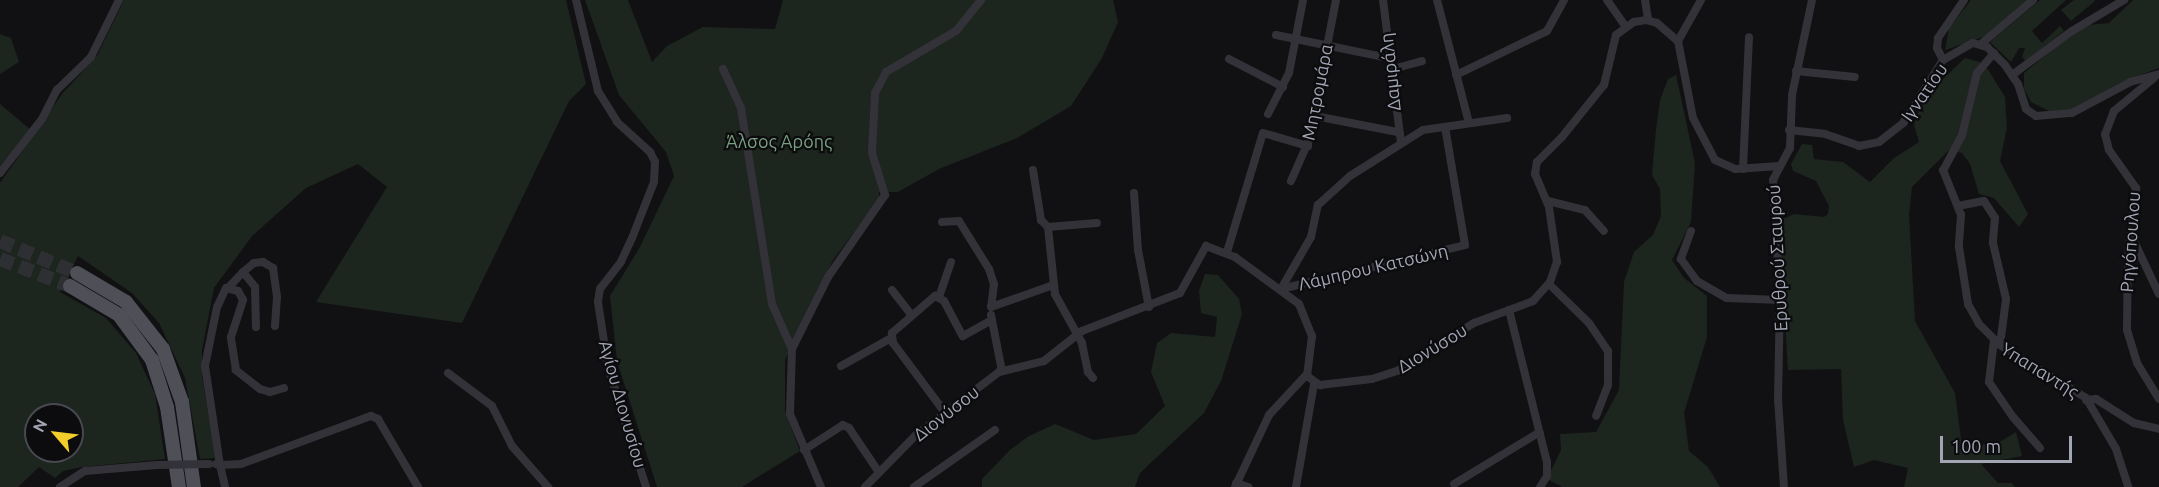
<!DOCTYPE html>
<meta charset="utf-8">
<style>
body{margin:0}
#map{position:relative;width:2159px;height:487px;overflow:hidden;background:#111113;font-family:Ubuntu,sans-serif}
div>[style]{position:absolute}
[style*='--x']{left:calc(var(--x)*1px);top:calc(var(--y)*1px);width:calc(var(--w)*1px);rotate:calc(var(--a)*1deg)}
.green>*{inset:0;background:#1d251f}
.primary-tunnel>*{height:14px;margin-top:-7px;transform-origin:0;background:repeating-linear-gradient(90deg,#2e2f33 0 14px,transparent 0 21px)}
.street>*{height:8px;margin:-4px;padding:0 4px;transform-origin:4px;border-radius:4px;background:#323238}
.primary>*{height:14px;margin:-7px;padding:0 7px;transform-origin:7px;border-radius:7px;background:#4e4f57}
.street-bridge>*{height:8px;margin:-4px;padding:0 4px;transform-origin:4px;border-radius:4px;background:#323238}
span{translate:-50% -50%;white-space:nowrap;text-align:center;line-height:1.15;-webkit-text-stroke:4.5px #0c0c0e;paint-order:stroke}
.street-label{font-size:18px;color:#a2a5b4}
.park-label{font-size:18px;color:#799f81}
.north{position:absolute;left:24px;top:403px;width:60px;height:60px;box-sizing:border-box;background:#0c0c0e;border:2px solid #484950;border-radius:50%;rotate:298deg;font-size:16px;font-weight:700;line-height:24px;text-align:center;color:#a2a5b4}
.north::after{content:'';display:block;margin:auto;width:21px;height:27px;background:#f3cd29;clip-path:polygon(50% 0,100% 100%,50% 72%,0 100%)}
.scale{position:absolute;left:1940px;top:436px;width:132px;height:27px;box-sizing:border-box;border:3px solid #a2a5b4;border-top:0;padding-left:8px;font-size:18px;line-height:21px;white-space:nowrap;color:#a2a5b4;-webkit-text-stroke:4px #0c0c0e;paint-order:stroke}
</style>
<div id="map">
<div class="green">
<div style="clip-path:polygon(evenodd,124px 0,566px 0,586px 84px,569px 101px,462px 323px,316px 302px,387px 187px,358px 164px,306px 188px,252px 236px,214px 288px,202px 350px,202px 377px,216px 458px,200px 459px,185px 378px,159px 323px,132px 293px,78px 256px,60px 292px,106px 318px,136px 353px,155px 394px,165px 459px,82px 467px,63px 471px,55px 478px,39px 467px,18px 487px,0 487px,0 183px,62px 94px,97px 56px,124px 0,36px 415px,72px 415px,72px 451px,36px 451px,36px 415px)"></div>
<div style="clip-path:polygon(585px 0,628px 0,652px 62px,667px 46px,703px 27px,775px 29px,783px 0,1113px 0,1118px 22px,1102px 58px,1071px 106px,1017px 138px,939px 169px,898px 192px,879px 192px,879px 199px,833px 260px,785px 360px,785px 411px,800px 451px,742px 487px,657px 487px,617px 361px,610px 296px,640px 247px,674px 176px,666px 152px,619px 95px)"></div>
<div style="clip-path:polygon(1971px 0,2027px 0,1986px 36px,1945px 50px,1949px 28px)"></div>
<div style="clip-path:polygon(2040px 0,2066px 0,2032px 31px,2042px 43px,2060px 26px,2064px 31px,2025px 61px,2022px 57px,2025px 48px,2019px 48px,2011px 62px,1990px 42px)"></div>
<div style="clip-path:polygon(2074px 0,2094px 0,2095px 1px,2071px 21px,2061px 10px)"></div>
<div style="clip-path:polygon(2133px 0,2159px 0,2159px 68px,2119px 83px,2073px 110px,2049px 111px,2031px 102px,2024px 89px,2024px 73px,2067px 38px,2089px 25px,2109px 23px)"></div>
<div style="clip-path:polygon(0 34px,11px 38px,19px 62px,0 74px)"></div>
<div style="clip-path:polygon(1965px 58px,1984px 63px,2005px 97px,2007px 127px,2000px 161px,2028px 214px,2019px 227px,1994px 198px,1979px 194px,1970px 164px,1962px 153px,1949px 150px,1912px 187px,1909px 214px,1915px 321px,1955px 393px,1962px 447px,1998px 443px,2016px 432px,2022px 456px,1981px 464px,1998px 483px,2012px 483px,2015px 487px,1904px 487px,1908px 468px,1874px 460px,1854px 467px,1843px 420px,1841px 369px,1788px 370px,1779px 221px,1794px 214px,1824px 217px,1828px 214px,1829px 206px,1816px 181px,1793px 171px,1791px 164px,1802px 144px,1812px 145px,1814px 159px,1843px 162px,1870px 182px,1894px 158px,1919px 142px,1914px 125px,1922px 99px)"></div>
<div style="clip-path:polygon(1676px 75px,1695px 163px,1691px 222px,1672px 260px,1684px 278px,1707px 296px,1707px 337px,1684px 413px,1689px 451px,1708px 467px,1720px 487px,1562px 487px,1547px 479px,1561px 450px,1560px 434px,1596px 432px,1619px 390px,1624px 282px,1634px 252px,1653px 235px,1661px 216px,1660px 189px,1652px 175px,1656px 129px,1660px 100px,1668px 79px)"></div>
<div style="clip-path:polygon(0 104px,31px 130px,0 166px)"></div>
<div style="clip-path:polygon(1205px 274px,1218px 275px,1239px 299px,1242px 314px,1221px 381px,1204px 413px,1140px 473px,1135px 487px,982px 487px,982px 479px,1010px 450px,1029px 436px,1055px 424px,1094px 440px,1136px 434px,1165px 406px,1151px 372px,1157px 343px,1171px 333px,1215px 337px,1217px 317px,1201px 313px,1199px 291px)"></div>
</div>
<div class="primary-tunnel">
<div style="--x:0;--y:241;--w:83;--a:22.6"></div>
<div style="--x:0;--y:259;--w:75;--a:21.1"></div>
</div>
<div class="street">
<div style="--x:576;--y:0;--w:94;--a:76.4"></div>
<div style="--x:598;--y:91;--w:36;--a:58"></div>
<div style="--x:617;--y:122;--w:45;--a:42.3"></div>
<div style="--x:650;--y:152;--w:11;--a:63"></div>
<div style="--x:655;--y:162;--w:20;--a:93"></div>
<div style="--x:654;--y:182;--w:60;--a:111.4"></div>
<div style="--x:632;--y:238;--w:26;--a:115"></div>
<div style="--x:621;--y:262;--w:34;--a:128"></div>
<div style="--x:600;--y:289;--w:13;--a:99"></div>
<div style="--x:598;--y:302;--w:66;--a:81.3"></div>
<div style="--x:608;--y:367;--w:126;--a:72.4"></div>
<div style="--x:1383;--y:0;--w:144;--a:82.8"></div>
<div style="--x:1437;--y:0;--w:127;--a:75.4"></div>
<div style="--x:1607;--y:0;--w:33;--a:55"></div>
<div style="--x:1645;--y:0;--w:20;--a:81"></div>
<div style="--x:1276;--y:35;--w:114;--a:11.6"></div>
<div style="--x:1678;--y:41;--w:47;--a:-60.7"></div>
<div style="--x:1981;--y:44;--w:68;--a:-40.2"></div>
<div style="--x:1994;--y:53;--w:26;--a:130"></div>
<div style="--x:1977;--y:73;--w:64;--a:103.6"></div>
<div style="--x:1962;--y:135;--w:40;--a:118"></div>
<div style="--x:1943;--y:170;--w:48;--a:68.2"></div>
<div style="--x:1961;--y:215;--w:32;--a:94"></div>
<div style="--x:1959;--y:247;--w:58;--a:81"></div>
<div style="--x:1968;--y:304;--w:23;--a:61"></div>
<div style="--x:1979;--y:324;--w:30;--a:45"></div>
<div style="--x:2000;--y:345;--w:101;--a:31.6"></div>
<div style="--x:2086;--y:398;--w:59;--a:59.5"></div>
<div style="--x:2116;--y:449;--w:40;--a:72"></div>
<div style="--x:1229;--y:59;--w:61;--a:27.4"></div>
<div style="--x:1943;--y:60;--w:13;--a:-117"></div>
<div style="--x:1937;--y:48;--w:10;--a:-84"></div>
<div style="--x:1938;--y:38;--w:46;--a:-55.6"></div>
<div style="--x:723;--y:69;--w:43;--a:65.2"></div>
<div style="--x:741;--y:108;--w:198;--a:81"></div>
<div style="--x:772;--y:304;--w:49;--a:66"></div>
<div style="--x:792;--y:349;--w:65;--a:91.8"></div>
<div style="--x:790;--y:414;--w:79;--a:67"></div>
<div style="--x:1389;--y:70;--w:34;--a:-15"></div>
<div style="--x:1796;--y:71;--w:59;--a:5.8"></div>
<div style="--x:1456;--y:75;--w:101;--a:-25.8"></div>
<div style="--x:1547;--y:31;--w:35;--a:-61"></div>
<div style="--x:2012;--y:75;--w:74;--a:-36.3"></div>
<div style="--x:2072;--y:31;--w:61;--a:-30.8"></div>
<div style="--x:2154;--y:78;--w:52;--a:140.5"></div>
<div style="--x:2114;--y:111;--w:25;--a:111"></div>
<div style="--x:2105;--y:134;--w:16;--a:76"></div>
<div style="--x:2109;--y:150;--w:47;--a:54.6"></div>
<div style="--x:2136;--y:188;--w:66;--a:96.9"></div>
<div style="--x:2128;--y:254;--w:76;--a:90.8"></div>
<div style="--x:2127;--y:330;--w:34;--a:73"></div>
<div style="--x:2137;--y:363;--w:42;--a:58.6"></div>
<div style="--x:1268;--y:114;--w:46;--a:-62.9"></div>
<div style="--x:1289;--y:73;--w:74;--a:-79.1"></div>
<div style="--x:1315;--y:116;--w:84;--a:11"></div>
<div style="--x:1789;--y:130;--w:36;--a:6"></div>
<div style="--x:1825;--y:134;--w:36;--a:19"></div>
<div style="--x:1859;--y:146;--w:20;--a:-11"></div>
<div style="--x:1879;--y:142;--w:31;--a:-38"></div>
<div style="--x:1903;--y:123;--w:75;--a:-57.6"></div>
<div style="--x:1943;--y:60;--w:34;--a:-30"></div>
<div style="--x:1973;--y:43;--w:15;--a:16"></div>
<div style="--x:1987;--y:47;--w:25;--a:45"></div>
<div style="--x:2005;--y:65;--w:23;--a:56"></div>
<div style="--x:2018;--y:84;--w:26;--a:72"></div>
<div style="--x:2026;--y:109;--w:12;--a:35"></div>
<div style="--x:2036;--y:116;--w:36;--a:-5"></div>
<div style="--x:2072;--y:113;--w:66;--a:-28.1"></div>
<div style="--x:2130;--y:82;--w:30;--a:-15"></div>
<div style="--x:1743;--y:169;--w:132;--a:-87.4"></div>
<div style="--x:1033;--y:170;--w:51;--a:80.9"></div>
<div style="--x:1041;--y:220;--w:10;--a:45"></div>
<div style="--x:0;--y:173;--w:68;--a:-52.1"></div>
<div style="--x:42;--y:119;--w:33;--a:-63"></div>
<div style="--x:57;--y:90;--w:47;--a:-44.1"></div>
<div style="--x:91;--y:57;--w:64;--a:-63.8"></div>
<div style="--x:1291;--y:181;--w:45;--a:-66.3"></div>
<div style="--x:1309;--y:140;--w:143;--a:-79.1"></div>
<div style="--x:1134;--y:193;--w:57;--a:86"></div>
<div style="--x:1138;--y:250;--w:58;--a:79.1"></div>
<div style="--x:1548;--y:201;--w:38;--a:14"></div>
<div style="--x:1585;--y:210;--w:28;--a:48"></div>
<div style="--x:1958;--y:206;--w:26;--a:-11"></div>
<div style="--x:1984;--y:201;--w:20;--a:57"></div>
<div style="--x:1995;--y:218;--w:25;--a:95"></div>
<div style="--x:1993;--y:243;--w:57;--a:76.9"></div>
<div style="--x:2006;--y:299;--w:46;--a:97.4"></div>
<div style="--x:942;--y:222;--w:17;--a:-3"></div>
<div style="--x:959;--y:221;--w:57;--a:58"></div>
<div style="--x:989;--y:269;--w:16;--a:72"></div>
<div style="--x:994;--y:284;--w:23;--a:97"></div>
<div style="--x:991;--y:307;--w:66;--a:-19.5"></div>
<div style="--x:1691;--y:231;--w:30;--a:110"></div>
<div style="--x:1681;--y:259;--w:27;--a:54"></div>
<div style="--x:1697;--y:281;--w:34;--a:30"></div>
<div style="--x:1727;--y:298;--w:53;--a:2.2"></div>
<div style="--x:2131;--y:235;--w:65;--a:64.6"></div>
<div style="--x:1227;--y:252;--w:124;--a:-73.2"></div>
<div style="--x:1263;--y:133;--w:47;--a:16.1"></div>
<div style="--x:243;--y:272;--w:14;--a:-39"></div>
<div style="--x:254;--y:263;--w:9;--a:-6"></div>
<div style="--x:263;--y:262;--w:12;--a:31"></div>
<div style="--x:273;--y:268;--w:29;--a:82"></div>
<div style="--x:277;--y:297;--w:29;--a:94"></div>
<div style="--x:1549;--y:284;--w:56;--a:44.3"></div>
<div style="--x:1589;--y:323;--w:34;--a:56"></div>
<div style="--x:1608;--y:351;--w:34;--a:90"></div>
<div style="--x:1608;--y:385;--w:33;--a:111"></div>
<div style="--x:229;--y:287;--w:21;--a:-47"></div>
<div style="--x:243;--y:272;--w:19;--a:51"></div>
<div style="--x:255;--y:287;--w:40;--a:88.6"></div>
<div style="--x:1281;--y:289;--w:189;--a:-13.4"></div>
<div style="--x:1465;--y:245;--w:120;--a:-99.6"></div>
<div style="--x:1281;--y:289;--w:60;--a:-60"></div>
<div style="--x:1311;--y:237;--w:33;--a:-78"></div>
<div style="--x:1318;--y:205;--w:43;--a:-42.2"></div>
<div style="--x:1350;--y:176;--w:86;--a:-32.2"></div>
<div style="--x:1423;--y:130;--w:85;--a:-8.1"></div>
<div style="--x:892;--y:290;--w:31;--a:52"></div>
<div style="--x:939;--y:297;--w:37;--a:-71"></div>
<div style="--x:1509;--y:310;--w:157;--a:76"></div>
<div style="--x:1547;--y:462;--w:14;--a:90"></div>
<div style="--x:1547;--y:476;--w:13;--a:122"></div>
<div style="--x:991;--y:315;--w:57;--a:78.9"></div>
<div style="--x:1994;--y:340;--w:42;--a:96.8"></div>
<div style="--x:1989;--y:382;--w:42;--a:55.6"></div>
<div style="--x:2013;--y:417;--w:41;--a:48.9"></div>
<div style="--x:792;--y:349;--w:80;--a:-63.4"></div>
<div style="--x:828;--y:277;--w:100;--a:-55.2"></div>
<div style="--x:885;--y:195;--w:44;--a:-107.2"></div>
<div style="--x:872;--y:153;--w:60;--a:-87.1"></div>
<div style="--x:875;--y:93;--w:24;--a:-62"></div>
<div style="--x:886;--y:72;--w:81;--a:-30.4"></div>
<div style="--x:956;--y:31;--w:40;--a:-51"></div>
<div style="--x:841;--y:366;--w:57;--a:-29.2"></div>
<div style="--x:448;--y:373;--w:55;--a:36.9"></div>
<div style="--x:492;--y:406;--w:45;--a:63.4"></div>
<div style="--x:512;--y:446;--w:55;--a:48.7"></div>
<div style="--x:1093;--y:378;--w:8;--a:-130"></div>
<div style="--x:1088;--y:372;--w:30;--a:-102"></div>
<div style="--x:1082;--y:343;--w:56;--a:-118.9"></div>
<div style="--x:1055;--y:294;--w:67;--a:-96"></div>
<div style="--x:1048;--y:227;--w:49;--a:-4.7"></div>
<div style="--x:284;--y:388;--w:15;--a:164"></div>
<div style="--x:270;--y:392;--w:10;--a:-163"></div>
<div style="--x:260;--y:389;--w:31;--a:-142"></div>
<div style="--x:236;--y:370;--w:33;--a:-99"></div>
<div style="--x:231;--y:337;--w:39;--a:-72"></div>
<div style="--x:243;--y:300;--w:10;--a:-119"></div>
<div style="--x:238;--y:291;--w:12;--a:-166"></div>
<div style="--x:226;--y:288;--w:21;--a:115"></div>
<div style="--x:217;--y:307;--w:60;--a:101.5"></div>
<div style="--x:205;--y:366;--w:100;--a:81.4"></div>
<div style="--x:220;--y:465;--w:21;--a:-3"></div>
<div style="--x:241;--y:464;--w:139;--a:-20.3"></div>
<div style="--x:371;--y:416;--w:8;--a:23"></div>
<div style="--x:378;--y:419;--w:79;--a:59.5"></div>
<div style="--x:2086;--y:400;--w:10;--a:-6"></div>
<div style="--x:2096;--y:399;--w:45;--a:32.3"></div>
<div style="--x:2134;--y:423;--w:26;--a:13"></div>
<div style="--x:946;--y:414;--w:89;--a:-126.7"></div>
<div style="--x:893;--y:343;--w:10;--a:-96"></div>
<div style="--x:892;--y:333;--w:57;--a:-40.7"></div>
<div style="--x:935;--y:296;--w:10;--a:29"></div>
<div style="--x:944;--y:301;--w:40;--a:62"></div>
<div style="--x:963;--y:336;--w:33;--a:-29"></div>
<div style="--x:804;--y:450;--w:46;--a:-32.7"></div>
<div style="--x:843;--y:425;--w:7;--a:27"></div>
<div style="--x:849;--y:428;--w:52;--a:56"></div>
<div style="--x:216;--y:464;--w:4;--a:14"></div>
<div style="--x:220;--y:465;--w:23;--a:77"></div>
<div style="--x:1236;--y:483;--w:13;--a:18"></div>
<div style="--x:1454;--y:484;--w:100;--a:-31.2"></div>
<div style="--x:60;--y:487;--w:30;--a:-33"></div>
<div style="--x:85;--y:471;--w:72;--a:-4.8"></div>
<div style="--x:865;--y:487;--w:73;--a:-45.6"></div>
<div style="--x:916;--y:435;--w:104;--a:-37.2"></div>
<div style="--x:999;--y:372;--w:46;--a:-13.7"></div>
<div style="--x:1044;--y:361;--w:48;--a:-38.3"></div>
<div style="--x:1082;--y:331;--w:105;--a:-21.2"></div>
<div style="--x:1180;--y:293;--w:54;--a:-61"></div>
<div style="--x:1206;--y:246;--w:31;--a:21"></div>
<div style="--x:1235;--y:257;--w:79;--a:36.3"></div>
<div style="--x:1299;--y:304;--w:35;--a:68"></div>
<div style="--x:1312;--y:336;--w:40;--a:97.1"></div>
<div style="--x:1307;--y:376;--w:16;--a:35"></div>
<div style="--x:1320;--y:385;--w:52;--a:-6.6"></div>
<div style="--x:1372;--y:379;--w:28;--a:-18"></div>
<div style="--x:1399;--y:370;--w:89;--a:-32.1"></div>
<div style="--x:1474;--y:323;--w:63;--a:-20.4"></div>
<div style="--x:1533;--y:301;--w:25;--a:-48"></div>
<div style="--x:1550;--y:282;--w:21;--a:-71"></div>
<div style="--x:1557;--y:262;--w:56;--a:-98.3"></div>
<div style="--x:1549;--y:207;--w:36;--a:-113"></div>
<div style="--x:1535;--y:174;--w:12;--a:-81"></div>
<div style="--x:1537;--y:162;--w:35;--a:-45"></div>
<div style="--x:1562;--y:137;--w:67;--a:-51.1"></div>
<div style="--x:1604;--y:85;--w:51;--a:-76.5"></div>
<div style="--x:1616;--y:35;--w:22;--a:-36"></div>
<div style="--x:1634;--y:22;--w:12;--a:-9"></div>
<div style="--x:1646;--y:20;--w:11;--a:15"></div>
<div style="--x:1657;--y:23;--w:28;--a:41"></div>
<div style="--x:1678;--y:41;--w:78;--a:79"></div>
<div style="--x:1693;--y:118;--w:47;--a:62.4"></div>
<div style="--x:1715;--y:160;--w:22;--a:24"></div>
<div style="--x:1735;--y:169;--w:45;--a:-3.8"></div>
<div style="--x:914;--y:487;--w:99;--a:-35.1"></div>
<div style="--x:1235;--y:487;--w:80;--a:-64.7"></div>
<div style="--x:1269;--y:415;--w:56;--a:-47.2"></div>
<div style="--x:1296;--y:487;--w:105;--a:-80.1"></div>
<div style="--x:1784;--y:487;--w:87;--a:-93.9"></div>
<div style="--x:1778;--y:400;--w:100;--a:-88.9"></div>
<div style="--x:1780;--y:300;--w:120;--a:-93.3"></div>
<div style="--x:1773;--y:180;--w:36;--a:-62"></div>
<div style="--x:1790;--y:148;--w:53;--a:-87.8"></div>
<div style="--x:1792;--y:95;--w:97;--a:-78.1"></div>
</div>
<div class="primary">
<div style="--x:77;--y:273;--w:57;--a:30.6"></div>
<div style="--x:126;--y:302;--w:60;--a:51.8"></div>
<div style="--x:163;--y:349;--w:56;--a:70.3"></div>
<div style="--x:182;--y:402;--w:86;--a:82"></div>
<div style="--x:70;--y:286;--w:57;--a:30.6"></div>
<div style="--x:119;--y:315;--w:56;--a:53.7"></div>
<div style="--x:152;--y:360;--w:49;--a:72.3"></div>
<div style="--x:167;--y:407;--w:81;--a:81.5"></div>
</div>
<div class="street-bridge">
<div style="--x:157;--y:465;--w:52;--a:-1.1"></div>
</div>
<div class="street-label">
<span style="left:1390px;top:72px;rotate:-96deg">Δαμιράλη</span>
<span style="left:1317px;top:92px;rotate:-79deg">Μητρομάρα</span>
<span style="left:1924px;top:92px;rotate:-55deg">Ιγνατίου</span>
<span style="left:2130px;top:242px;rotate:-86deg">Ρηγόπουλου</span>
<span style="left:1777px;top:258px;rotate:-93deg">Ερυθρού Σταυρού</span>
<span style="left:1373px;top:267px;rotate:-13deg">Λάμπρου Κατσώνη</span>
<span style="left:1432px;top:348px;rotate:-31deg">Διονύσου</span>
<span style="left:2040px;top:370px;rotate:32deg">Υπαπαντής</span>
<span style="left:623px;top:404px;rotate:74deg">Αγίου Διονυσίου</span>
<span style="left:946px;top:413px;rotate:-38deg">Διονύσου</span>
</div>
<div class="park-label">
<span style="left:779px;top:141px">Άλσος Αρόης</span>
</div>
<div class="north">N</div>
<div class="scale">100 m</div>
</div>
